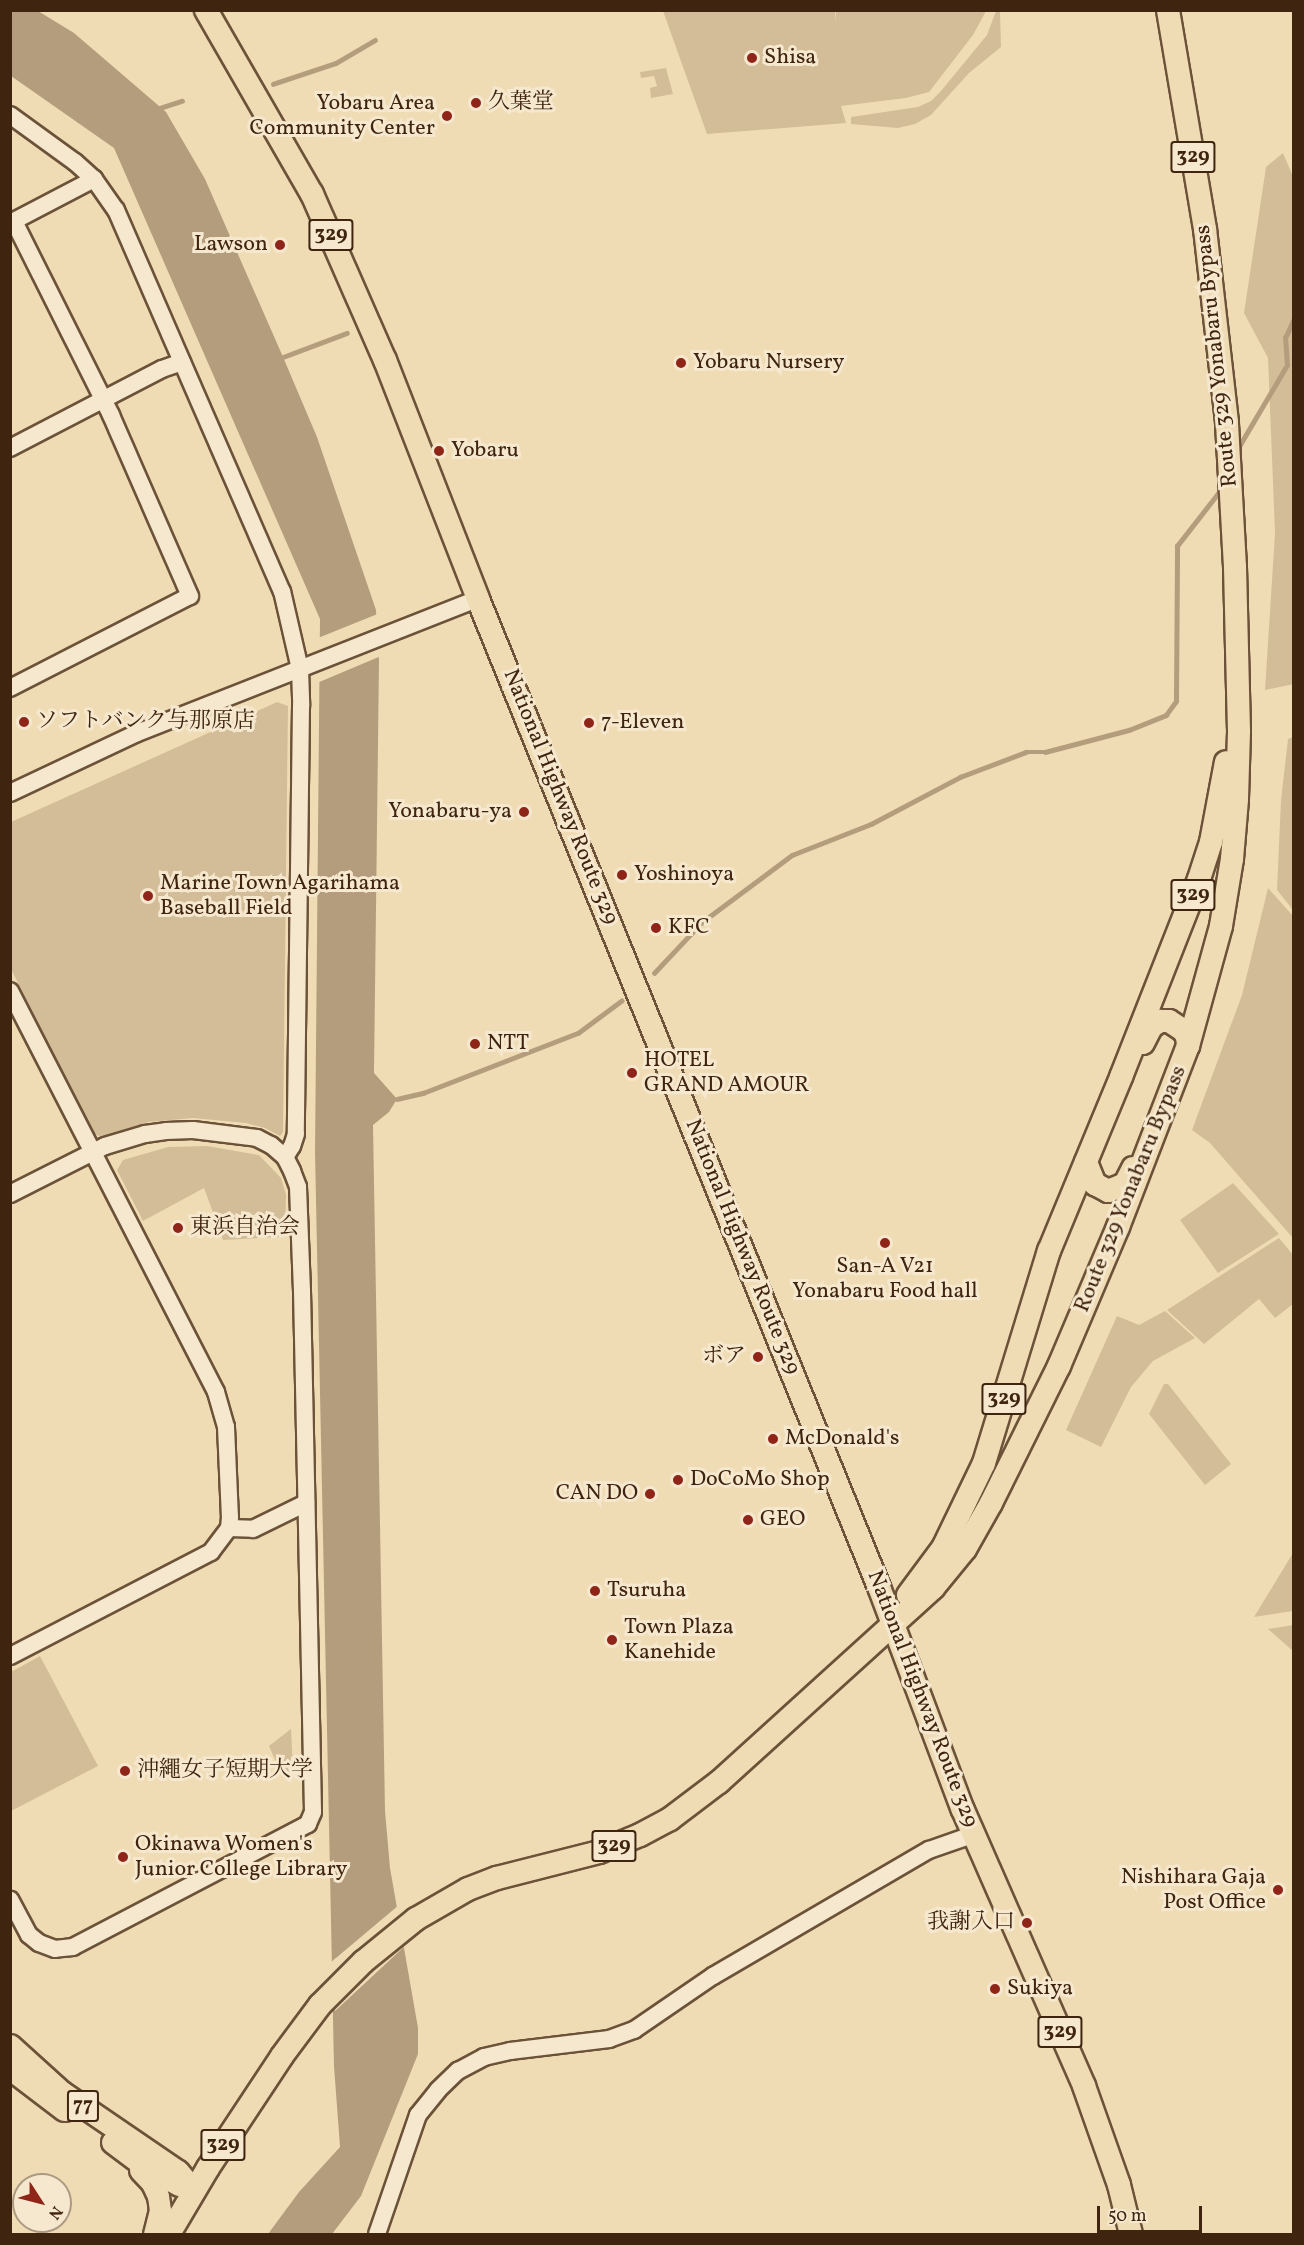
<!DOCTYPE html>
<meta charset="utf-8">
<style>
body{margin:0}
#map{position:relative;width:1304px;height:2245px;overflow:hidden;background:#f0dcb4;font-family:Vollkorn,"Noto Serif JP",serif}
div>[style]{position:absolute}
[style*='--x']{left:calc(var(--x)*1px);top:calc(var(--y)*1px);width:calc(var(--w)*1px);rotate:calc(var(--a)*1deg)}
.green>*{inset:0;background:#d2bd98}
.water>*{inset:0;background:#b49d7c}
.pier>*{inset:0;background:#f0dcb4}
.stream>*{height:4.5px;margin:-2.25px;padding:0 2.25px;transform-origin:2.25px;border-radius:2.25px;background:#b49d7c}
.roads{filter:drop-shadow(2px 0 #6b5238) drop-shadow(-2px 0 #6b5238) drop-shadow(0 2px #6b5238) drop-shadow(0 -2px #6b5238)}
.tertiary>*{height:16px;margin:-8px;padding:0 8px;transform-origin:8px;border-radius:8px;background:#f5e8ce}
.primary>*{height:21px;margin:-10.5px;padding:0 10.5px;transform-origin:10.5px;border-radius:10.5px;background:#f0dcb4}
.trunk>*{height:22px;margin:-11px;padding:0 11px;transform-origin:11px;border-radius:11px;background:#f0dcb4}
.dots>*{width:16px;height:16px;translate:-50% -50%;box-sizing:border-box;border:3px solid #f5e8ce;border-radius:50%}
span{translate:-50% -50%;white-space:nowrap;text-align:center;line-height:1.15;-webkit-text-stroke:6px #f5e8ce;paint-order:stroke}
.shield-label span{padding:2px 4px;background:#f5e8ce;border:2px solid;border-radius:4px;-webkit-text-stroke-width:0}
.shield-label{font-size:21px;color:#3f240f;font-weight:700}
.poi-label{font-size:22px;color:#3f240f}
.left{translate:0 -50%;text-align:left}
.right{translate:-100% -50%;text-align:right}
.street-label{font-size:22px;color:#3f240f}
.frame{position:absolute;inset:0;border:12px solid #3f240f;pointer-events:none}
.north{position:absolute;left:12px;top:2173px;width:60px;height:60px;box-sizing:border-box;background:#f5e8ce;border:2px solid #ac9a82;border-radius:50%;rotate:126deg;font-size:16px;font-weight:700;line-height:24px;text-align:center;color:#3f240f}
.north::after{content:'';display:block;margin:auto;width:21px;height:27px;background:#8f2418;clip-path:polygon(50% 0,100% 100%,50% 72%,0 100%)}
.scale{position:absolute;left:1097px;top:2206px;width:105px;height:27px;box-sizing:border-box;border:3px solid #3f240f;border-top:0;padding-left:8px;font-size:18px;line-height:21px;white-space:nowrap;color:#3f240f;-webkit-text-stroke:4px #f5e8ce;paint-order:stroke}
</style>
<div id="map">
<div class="green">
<div style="clip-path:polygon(663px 11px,835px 11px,836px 22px,836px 11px,986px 11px,973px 35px,929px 92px,906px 98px,841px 106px,846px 123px,707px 134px)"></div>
<div style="clip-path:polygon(996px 11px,1000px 11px,1001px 47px,969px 73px,931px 115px,915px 124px,898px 128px,851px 124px,851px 117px,918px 107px,931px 101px,941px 91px,987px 35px)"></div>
<div style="clip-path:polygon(666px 68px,673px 94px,651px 98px,650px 88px,657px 86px,654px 76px,641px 78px,640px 72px)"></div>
<div style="clip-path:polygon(1283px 153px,1294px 179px,1294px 684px,1265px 690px,1275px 533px,1268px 358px,1244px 313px,1266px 167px)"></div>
<div style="clip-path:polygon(277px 702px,288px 706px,283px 1132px,280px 1136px,265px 1128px,246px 1123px,193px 1118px,148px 1122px,102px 1137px,94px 1134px,11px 969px,11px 822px)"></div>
<div style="clip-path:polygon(1293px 737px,1293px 910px,1277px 890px,1281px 800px,1288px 739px)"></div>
<div style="clip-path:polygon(1268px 888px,1293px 916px,1293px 1238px,1210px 1143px,1192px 1130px,1242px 995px)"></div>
<div style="clip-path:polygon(207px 1146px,259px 1155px,281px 1178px,286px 1195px,285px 1233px,280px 1237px,223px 1240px,204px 1188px,143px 1221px,117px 1170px,123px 1160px,168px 1147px)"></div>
<div style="clip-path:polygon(1233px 1183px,1279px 1234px,1218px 1273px,1180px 1220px)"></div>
<div style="clip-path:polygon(1279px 1238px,1293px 1255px,1293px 1304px,1275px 1318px,1259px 1299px,1204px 1344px,1167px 1310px)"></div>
<div style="clip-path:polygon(1165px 1311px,1195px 1338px,1153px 1361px,1131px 1387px,1101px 1447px,1066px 1430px,1117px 1316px,1139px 1325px)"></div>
<div style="clip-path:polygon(1164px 1384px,1168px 1384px,1231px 1464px,1205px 1485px,1149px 1414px)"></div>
<div style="clip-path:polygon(1293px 1553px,1293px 1611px,1254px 1617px)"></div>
<div style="clip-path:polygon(1293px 1625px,1293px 1651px,1268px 1629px)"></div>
<div style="clip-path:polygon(40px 1656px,98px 1766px,11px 1811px,11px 1672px)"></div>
<div style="clip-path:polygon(291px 1729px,293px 1773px,283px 1778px,269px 1746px)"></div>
</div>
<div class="water">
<div style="clip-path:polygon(11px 11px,38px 11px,74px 33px,166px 112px,205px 179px,283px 357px,317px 437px,376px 610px,379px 661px,374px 1073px,397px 1099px,389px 1112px,373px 1125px,385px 1811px,390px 1868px,418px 2028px,418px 2054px,361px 2196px,332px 2234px,268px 2234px,299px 2192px,340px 2147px,334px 2066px,315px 1152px,320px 619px,114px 148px,11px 76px)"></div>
</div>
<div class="pier">
<div style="clip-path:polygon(380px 613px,381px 656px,317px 683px,318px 638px)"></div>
<div style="clip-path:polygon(399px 1905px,406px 1945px,335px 2011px,330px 1963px)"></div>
</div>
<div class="stream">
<div style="--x:273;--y:84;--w:66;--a:-18.4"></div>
<div style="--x:336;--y:63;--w:45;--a:-30.5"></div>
<div style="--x:160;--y:108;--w:23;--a:-18"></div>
<div style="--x:283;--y:357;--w:68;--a:-20.6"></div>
<div style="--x:1238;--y:448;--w:96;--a:-59.4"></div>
<div style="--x:1287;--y:365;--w:27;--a:-94"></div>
<div style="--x:1285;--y:338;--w:21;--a:-65"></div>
<div style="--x:654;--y:973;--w:70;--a:-46.7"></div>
<div style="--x:702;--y:922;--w:112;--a:-36.7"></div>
<div style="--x:792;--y:855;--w:85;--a:-21.4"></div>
<div style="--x:871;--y:824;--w:101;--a:-27.8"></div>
<div style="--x:960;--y:777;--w:71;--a:-20.7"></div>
<div style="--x:1026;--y:752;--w:19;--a:0"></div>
<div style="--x:1045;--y:752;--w:87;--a:-14.7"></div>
<div style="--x:1129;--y:730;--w:40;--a:-22"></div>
<div style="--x:1166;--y:715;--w:17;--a:-54"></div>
<div style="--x:1176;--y:701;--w:155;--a:-89.6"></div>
<div style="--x:1177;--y:546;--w:75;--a:-52.1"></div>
<div style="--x:397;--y:1099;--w:27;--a:-13"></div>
<div style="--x:423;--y:1093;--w:166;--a:-21.2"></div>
<div style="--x:578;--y:1033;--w:54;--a:-36.7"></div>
</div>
<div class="roads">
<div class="tertiary">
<div style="--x:10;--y:115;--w:80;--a:35.9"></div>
<div style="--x:75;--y:162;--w:25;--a:42"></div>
<div style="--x:94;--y:179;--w:38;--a:55"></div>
<div style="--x:116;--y:210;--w:416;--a:66.5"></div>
<div style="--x:282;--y:591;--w:80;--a:77"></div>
<div style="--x:300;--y:669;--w:37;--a:88"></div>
<div style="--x:301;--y:706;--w:428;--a:90.7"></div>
<div style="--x:296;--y:1134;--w:13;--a:108"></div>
<div style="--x:292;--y:1146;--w:13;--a:122"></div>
<div style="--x:10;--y:223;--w:95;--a:-27.6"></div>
<div style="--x:10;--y:448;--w:171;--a:-27.5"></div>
<div style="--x:162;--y:369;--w:21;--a:-19"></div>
<div style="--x:10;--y:688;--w:202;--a:-27.1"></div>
<div style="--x:190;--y:596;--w:197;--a:-113.6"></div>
<div style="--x:111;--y:415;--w:217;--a:-116.6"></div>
<div style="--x:10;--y:793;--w:140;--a:-25.3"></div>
<div style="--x:137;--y:733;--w:366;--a:-21.5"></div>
<div style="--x:10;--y:991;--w:451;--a:62.8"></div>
<div style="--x:216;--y:1392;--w:36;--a:74"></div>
<div style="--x:226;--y:1427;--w:90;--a:87.5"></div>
<div style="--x:230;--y:1517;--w:11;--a:95"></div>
<div style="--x:229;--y:1528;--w:30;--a:127"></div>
<div style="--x:211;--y:1552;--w:226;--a:152.6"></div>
<div style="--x:10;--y:1194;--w:106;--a:-26.8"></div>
<div style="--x:105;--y:1146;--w:42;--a:-16.7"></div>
<div style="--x:145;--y:1134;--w:21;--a:-8"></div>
<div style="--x:166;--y:1131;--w:27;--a:-2"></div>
<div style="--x:193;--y:1130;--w:64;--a:7.1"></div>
<div style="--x:257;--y:1138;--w:16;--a:27"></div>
<div style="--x:271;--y:1145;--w:18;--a:41"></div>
<div style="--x:285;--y:1157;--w:16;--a:63"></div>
<div style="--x:292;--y:1171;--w:17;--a:69"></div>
<div style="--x:298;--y:1187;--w:104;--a:87.8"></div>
<div style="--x:302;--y:1291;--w:521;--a:88.79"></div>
<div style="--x:313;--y:1812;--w:13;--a:113"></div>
<div style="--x:308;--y:1824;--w:265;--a:152.4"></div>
<div style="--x:73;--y:1947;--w:18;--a:174"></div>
<div style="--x:55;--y:1949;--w:17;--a:-159"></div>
<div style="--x:39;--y:1943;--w:13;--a:-141"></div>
<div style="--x:29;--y:1935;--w:40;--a:-118"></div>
<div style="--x:229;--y:1528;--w:24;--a:2"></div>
<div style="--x:253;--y:1529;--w:59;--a:-26.1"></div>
<div style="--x:377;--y:2234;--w:126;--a:-71"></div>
<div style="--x:418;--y:2115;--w:32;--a:-51"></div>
<div style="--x:438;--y:2090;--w:28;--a:-44"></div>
<div style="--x:458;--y:2071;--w:30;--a:-28"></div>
<div style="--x:484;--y:2057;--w:27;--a:-13"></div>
<div style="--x:510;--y:2051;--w:100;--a:-6.9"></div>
<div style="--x:609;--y:2039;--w:27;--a:-20"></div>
<div style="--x:634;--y:2030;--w:96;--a:-34.4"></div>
<div style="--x:713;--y:1976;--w:250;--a:-30.3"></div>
<div style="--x:929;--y:1850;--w:49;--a:-19.2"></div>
</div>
<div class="primary">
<div style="--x:10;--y:2045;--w:70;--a:42.1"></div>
<div style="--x:62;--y:2092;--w:140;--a:34.3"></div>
<div style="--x:178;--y:2171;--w:25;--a:50"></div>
<div style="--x:10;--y:2069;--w:68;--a:37.2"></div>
<div style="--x:112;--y:2142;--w:38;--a:37"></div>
<div style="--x:142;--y:2165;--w:42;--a:28.4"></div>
<div style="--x:140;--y:2170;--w:18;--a:47"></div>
<div style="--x:152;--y:2183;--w:14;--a:65"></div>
<div style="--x:158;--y:2196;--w:14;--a:82"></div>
<div style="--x:160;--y:2210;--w:25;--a:104"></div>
</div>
<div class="trunk">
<div style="--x:206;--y:10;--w:212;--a:60.1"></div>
<div style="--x:312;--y:194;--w:181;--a:66.3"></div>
<div style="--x:385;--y:360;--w:256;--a:68.7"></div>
<div style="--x:478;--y:599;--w:1066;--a:67.91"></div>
<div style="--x:879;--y:1587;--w:238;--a:69.4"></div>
<div style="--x:963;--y:1810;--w:301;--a:66.3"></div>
<div style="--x:1084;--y:2086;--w:105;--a:70.5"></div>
<div style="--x:1119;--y:2185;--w:50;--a:76.2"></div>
<div style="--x:1143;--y:1043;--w:18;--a:-63"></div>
<div style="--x:1151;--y:1027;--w:11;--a:-34"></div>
<div style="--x:1160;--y:1021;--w:9;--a:0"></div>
<div style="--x:1169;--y:1021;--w:17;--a:33"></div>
<div style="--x:1183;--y:1030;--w:7;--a:56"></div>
<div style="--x:1187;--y:1036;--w:10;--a:84"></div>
<div style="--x:1086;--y:1162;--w:24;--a:68"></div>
<div style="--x:1095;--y:1184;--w:15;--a:28"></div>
<div style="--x:1108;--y:1191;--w:18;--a:-22"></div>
<div style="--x:1125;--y:1184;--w:18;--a:-63"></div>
<div style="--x:908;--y:1595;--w:59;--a:-53.3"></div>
<div style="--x:943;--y:1548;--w:94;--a:-64.2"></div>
<div style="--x:984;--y:1463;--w:222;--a:-73"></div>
<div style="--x:1049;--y:1251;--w:188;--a:-67.5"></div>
<div style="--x:1121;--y:1077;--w:213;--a:-68.5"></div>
<div style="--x:1199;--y:879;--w:39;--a:-72"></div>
<div style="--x:1211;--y:842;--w:81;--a:-79.4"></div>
<div style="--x:169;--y:2234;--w:77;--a:-59.4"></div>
<div style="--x:208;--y:2168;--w:134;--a:-56.5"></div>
<div style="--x:282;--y:2056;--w:64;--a:-53.3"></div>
<div style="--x:320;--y:2005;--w:61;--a:-45"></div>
<div style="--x:363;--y:1962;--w:68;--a:-39.1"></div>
<div style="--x:416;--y:1919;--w:60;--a:-30"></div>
<div style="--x:468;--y:1889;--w:31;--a:-21"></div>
<div style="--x:497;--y:1878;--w:105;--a:-14.3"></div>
<div style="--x:599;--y:1852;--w:44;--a:-22.5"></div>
<div style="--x:640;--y:1835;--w:34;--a:-28"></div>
<div style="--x:670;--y:1819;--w:61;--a:-37.1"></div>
<div style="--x:719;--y:1782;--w:289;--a:-42.2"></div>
<div style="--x:933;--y:1588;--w:50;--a:-50.6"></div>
<div style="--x:965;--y:1549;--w:53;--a:-60.5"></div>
<div style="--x:991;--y:1503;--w:153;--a:-63.6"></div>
<div style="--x:1059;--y:1366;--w:151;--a:-67"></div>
<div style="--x:1118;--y:1227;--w:194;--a:-68.9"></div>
<div style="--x:1188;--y:1046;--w:124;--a:-74.6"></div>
<div style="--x:1221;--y:926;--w:68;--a:-80.7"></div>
<div style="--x:1232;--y:859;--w:60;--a:-85.2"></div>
<div style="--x:1237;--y:799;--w:68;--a:-88.3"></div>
<div style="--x:1239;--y:731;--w:164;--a:-91.4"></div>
<div style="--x:1235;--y:567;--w:145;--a:-93.2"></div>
<div style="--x:1227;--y:422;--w:194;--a:-96.5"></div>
<div style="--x:1205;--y:229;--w:222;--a:-99.6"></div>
</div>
</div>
<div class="dots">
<div style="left:752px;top:58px;background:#8f2418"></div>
<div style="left:476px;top:103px;background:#8f2418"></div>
<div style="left:447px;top:116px;background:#8f2418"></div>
<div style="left:280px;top:245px;background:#8f2418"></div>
<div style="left:681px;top:363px;background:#8f2418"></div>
<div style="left:439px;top:451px;background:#8f2418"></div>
<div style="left:24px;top:722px;background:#8f2418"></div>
<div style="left:589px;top:723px;background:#8f2418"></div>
<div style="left:524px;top:812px;background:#8f2418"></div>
<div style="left:622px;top:875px;background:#8f2418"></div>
<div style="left:148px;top:896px;background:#8f2418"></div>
<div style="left:656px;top:928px;background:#8f2418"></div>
<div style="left:475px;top:1044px;background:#8f2418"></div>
<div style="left:632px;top:1073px;background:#8f2418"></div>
<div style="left:178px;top:1228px;background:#8f2418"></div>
<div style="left:885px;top:1243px;background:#8f2418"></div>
<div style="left:758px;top:1357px;background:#8f2418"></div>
<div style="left:773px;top:1439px;background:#8f2418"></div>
<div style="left:678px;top:1480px;background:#8f2418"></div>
<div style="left:650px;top:1494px;background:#8f2418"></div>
<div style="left:748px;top:1520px;background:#8f2418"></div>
<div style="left:595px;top:1591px;background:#8f2418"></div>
<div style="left:612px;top:1640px;background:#8f2418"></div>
<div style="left:125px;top:1771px;background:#8f2418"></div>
<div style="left:123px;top:1857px;background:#8f2418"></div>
<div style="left:1278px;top:1890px;background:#8f2418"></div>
<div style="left:1027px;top:1923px;background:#8f2418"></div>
<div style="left:995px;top:1989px;background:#8f2418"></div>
</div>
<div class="shield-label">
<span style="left:1193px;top:157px">329</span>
<span style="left:331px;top:235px">329</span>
<span style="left:1193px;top:895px">329</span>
<span style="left:1004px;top:1399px">329</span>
<span style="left:614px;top:1846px">329</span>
<span style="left:1060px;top:2032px">329</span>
<span style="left:83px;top:2106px">77</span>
<span style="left:223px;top:2145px">329</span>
</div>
<div class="poi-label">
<span class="left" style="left:764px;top:58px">Shisa</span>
<span class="right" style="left:435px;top:116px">Yobaru Area<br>Community Center</span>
<span class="left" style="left:488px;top:103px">久葉堂</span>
<span class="right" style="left:268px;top:245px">Lawson</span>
<span class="left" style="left:693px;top:363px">Yobaru Nursery</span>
<span class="left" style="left:451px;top:451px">Yobaru</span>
<span class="left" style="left:36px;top:722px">ソフトバンク与那原店</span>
<span class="left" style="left:601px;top:723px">7-Eleven</span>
<span class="right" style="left:512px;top:812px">Yonabaru-ya</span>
<span class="left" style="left:634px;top:875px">Yoshinoya</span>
<span class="left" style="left:160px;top:896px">Marine Town Agarihama<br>Baseball Field</span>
<span class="left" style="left:668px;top:928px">KFC</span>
<span class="left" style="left:487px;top:1044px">NTT</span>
<span class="left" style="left:644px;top:1073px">HOTEL<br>GRAND AMOUR</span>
<span class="left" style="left:190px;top:1228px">東浜自治会</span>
<span style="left:885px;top:1279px">San-A V21<br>Yonabaru Food hall</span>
<span class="right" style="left:746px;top:1357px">ボア</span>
<span class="left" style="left:785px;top:1439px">McDonald's</span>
<span class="left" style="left:690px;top:1480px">DoCoMo Shop</span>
<span class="right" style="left:638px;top:1494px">CAN DO</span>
<span class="left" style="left:760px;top:1520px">GEO</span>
<span class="left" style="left:607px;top:1591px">Tsuruha</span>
<span class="left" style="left:624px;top:1640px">Town Plaza<br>Kanehide</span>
<span class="left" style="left:137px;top:1771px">沖繩女子短期大学</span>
<span class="left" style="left:135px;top:1857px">Okinawa Women's<br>Junior College Library</span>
<span class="right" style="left:1266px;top:1890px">Nishihara Gaja<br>Post Office</span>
<span class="right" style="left:1015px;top:1923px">我謝入口</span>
<span class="left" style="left:1007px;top:1989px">Sukiya</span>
</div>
<div class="street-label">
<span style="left:1217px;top:356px;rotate:-96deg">Route 329 Yonabaru Bypass</span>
<span style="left:560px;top:797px;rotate:68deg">National Highway Route 329</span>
<span style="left:1131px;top:1189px;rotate:-68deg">Route 329 Yonabaru Bypass</span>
<span style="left:742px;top:1247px;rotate:68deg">National Highway Route 329</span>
<span style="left:922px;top:1699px;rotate:69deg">National Highway Route 329</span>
</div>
<div class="frame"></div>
<div class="north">N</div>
<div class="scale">50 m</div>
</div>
